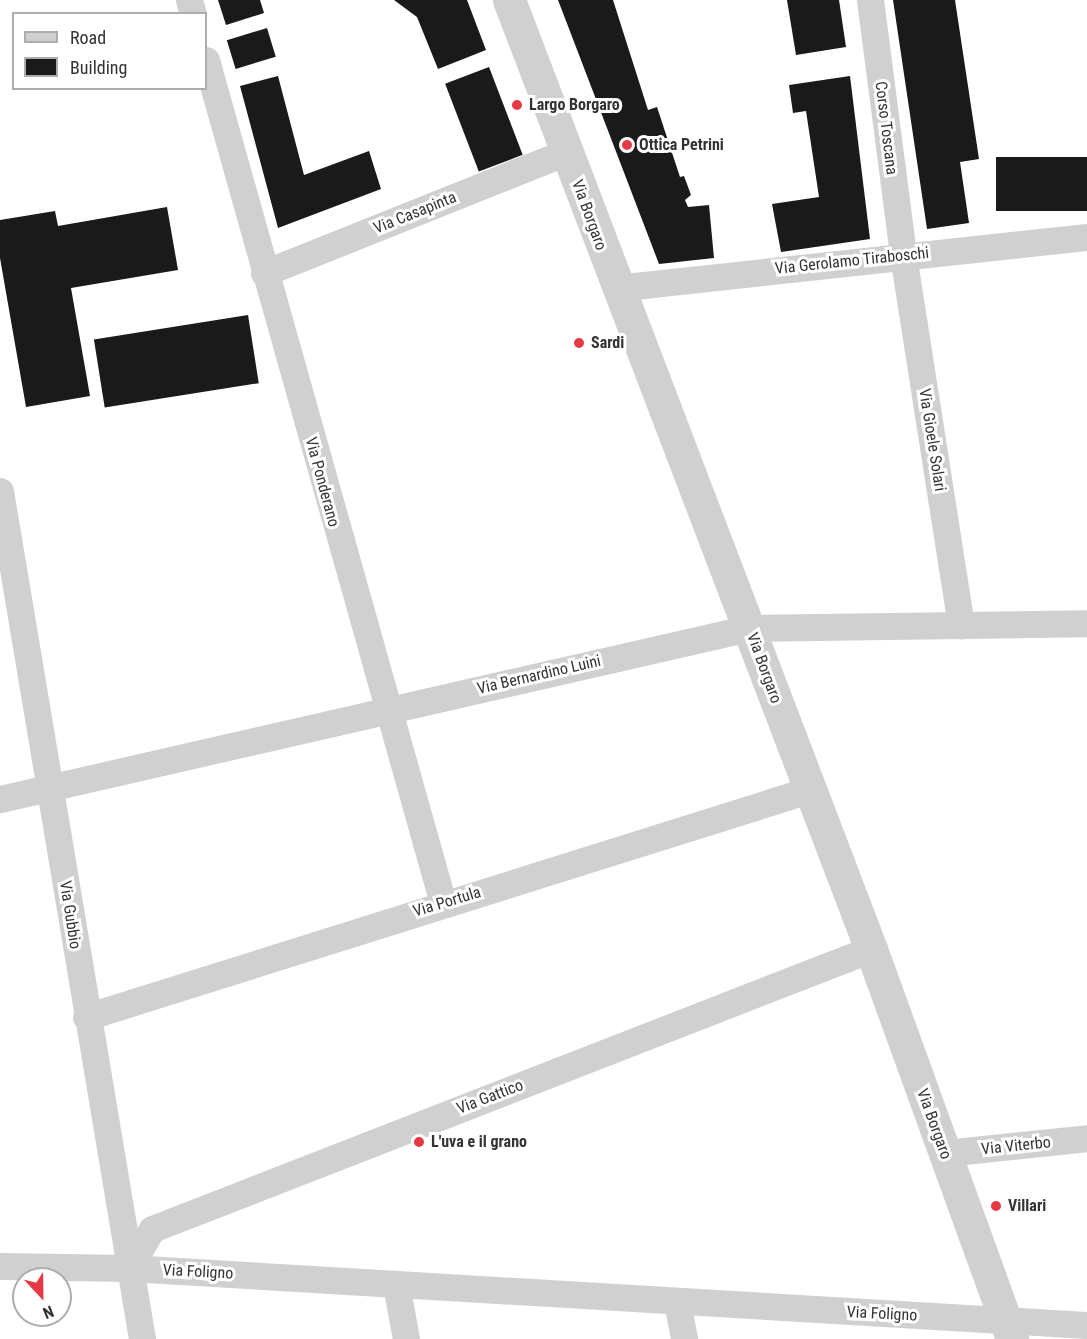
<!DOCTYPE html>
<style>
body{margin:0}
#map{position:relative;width:1087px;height:1339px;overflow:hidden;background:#fff;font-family:"Roboto Condensed",sans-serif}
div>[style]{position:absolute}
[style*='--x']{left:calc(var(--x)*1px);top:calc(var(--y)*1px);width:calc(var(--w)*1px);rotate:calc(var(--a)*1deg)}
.building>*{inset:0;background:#1a1a1a;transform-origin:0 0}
.minor>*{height:27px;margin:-13.5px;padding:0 13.5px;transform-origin:13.5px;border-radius:13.5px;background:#d0d0d0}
.tertiary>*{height:33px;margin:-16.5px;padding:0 16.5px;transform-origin:16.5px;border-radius:16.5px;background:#d0d0d0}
.dots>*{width:16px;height:16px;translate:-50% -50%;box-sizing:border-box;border:3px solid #fff;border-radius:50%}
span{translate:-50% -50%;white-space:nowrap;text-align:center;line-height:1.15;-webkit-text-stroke:6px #fff;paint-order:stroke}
.poi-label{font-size:16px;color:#333;font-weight:700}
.left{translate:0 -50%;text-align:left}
.street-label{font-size:16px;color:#333}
.legend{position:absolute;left:12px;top:12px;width:195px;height:78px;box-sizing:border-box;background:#fff;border:2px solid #adadad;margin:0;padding:8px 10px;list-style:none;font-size:18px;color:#333}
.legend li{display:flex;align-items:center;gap:12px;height:30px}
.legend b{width:30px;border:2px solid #adadad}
.north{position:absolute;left:12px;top:1267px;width:60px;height:60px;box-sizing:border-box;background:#fff;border:2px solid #adadad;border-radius:50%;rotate:158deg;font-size:16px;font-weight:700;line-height:24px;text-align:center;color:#333}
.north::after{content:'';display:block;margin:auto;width:21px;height:27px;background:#e63946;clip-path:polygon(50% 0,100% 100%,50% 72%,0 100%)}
</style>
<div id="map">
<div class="building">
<div style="clip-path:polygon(218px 0,260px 0,264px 13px,226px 25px)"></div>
<div style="clip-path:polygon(394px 0,467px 0,486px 50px,438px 69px,417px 17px)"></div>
<div style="clip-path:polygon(558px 0,613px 0,648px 110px,657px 107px,680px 177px,684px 176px,691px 195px,685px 200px,688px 207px,709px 205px,714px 258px,659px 264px)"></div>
<div style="clip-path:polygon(787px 0,839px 0,846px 47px,796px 55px)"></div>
<div style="clip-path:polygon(893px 0,955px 0,979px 159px,960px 162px,969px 223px,927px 229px)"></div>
<div style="left:267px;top:28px;width:30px;height:42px;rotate:73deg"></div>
<div style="left:489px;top:67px;width:94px;height:47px;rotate:69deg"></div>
<div style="clip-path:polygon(278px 76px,304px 175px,369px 151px,381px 189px,278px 228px,240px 86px)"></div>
<div style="clip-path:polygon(850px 76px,870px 239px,781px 252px,772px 204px,819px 197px,806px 111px,793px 113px,789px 85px)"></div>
<div style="left:1087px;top:157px;width:54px;height:91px;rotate:90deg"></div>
<div style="clip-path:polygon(167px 207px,178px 270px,71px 288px,90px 396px,26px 407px,0 258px,0 220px,55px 211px,58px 226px)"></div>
<div style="left:248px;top:315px;width:69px;height:156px;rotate:81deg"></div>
</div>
<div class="minor">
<div style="--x:189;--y:0;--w:15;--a:74"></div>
<div style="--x:870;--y:0;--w:257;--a:82.6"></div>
<div style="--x:903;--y:255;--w:375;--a:81.1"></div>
<div style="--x:206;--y:60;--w:876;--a:74.3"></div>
<div style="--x:264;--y:273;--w:325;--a:-21.8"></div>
<div style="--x:616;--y:288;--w:474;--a:-6.2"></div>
<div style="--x:0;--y:491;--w:860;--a:80.49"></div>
<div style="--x:0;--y:799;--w:768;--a:-12.86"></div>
<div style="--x:749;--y:628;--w:338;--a:-0.8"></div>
<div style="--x:86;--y:1017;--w:758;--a:-17.43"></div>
<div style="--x:945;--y:1153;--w:143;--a:-6"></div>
<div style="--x:0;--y:1266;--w:129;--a:0.9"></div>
<div style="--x:129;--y:1268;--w:960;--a:3.41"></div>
<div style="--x:129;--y:1268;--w:45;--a:-59.5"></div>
<div style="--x:152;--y:1229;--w:772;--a:-21.28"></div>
<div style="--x:396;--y:1284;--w:56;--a:79.7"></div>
<div style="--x:677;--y:1302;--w:38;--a:79"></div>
</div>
<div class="tertiary">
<div style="--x:509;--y:0;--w:1016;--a:69.12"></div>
<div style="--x:871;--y:949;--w:415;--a:70.1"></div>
</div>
<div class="dots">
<div style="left:517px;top:105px;background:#e63946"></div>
<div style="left:627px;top:145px;background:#e63946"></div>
<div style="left:579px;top:343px;background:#e63946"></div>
<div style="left:419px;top:1142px;background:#e63946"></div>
<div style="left:996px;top:1206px;background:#e63946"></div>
</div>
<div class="poi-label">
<span class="left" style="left:529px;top:105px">Largo Borgaro</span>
<span class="left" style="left:639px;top:145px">Ottica Petrini</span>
<span class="left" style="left:591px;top:343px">Sardi</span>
<span class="left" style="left:431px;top:1142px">L'uva e il grano</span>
<span class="left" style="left:1008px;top:1206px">Villari</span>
</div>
<div class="street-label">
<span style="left:886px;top:128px;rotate:83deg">Corso Toscana</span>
<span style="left:415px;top:213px;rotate:-22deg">Via Casapinta</span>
<span style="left:589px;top:215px;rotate:70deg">Via Borgaro</span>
<span style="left:852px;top:261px;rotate:-6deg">Via Gerolamo Tiraboschi</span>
<span style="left:932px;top:440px;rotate:81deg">Via Gioele Solari</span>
<span style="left:322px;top:482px;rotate:75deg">Via Ponderano</span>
<span style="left:764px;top:668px;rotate:70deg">Via Borgaro</span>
<span style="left:539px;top:675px;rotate:-13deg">Via Bernardino Luini</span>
<span style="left:447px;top:902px;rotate:-17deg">Via Portula</span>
<span style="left:70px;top:915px;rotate:81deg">Via Gubbio</span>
<span style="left:490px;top:1097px;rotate:-21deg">Via Gattico</span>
<span style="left:934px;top:1124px;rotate:70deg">Via Borgaro</span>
<span style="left:1016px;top:1146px;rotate:-6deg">Via Viterbo</span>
<span style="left:198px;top:1272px;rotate:3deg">Via Foligno</span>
<span style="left:882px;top:1314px;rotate:3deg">Via Foligno</span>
</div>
<ul class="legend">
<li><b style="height:8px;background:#d0d0d0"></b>Road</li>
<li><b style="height:16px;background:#1a1a1a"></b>Building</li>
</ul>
<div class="north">N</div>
</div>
